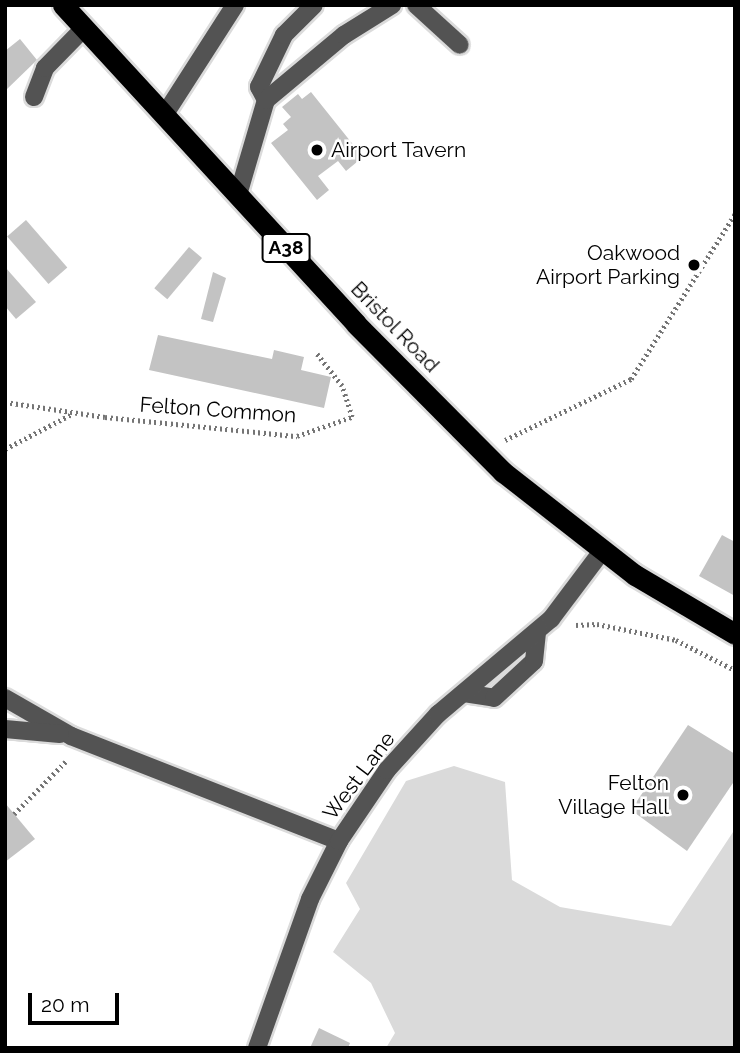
<!DOCTYPE html>
<style>
body{margin:0}
#map{position:relative;width:740px;height:1053px;overflow:hidden;background:#fff;font-family:Raleway,sans-serif}
div>[style]{position:absolute}
[style*='--x']{left:calc(var(--x)*1px);top:calc(var(--y)*1px);width:calc(var(--w)*1px);rotate:calc(var(--a)*1deg)}
.green>*{inset:0;background:#dadada}
.building>*{inset:0;background:#c3c3c3;transform-origin:0 0}
.path>*{height:4.5px;margin-top:-2.25px;transform-origin:0;background:repeating-linear-gradient(90deg,#757575 0 2px,transparent 0 5.5px)}
.roads{filter:drop-shadow(2px 0 #dbdbdb) drop-shadow(-2px 0 #dbdbdb) drop-shadow(0 2px #dbdbdb) drop-shadow(0 -2px #dbdbdb)}
.minor>*{height:18px;margin:-9px;padding:0 9px;transform-origin:9px;border-radius:9px;background:#535353}
.highway>*{height:21px;margin:-10.5px;padding:0 10.5px;transform-origin:10.5px;border-radius:10.5px;background:#000}
.dots>*{width:19px;height:19px;translate:-50% -50%;box-sizing:border-box;border:4px solid #fff;border-radius:50%}
span{translate:-50% -50%;white-space:nowrap;text-align:center;line-height:1.15;-webkit-text-stroke:5px #fff;paint-order:stroke}
.shield-label span{padding:2px 5px;background:#fff;border:2px solid;border-radius:5px;-webkit-text-stroke-width:0}
.shield-label{font-size:19px;color:#000;font-weight:700}
.poi-label{font-size:21px;color:#000}
.left{translate:0 -50%;text-align:left}
.right{translate:-100% -50%;text-align:right}
.street-label{font-size:21px;color:#000}
.frame{position:absolute;inset:0;border:7px solid #000;pointer-events:none}
.scale{position:absolute;left:28px;top:993px;width:91px;height:32px;box-sizing:border-box;border:4px solid #000;border-top:0;padding-left:9px;font-size:21px;line-height:24px;white-space:nowrap;color:#000;-webkit-text-stroke:5px #fff;paint-order:stroke}
</style>
<div id="map">
<div class="green">
<div style="clip-path:polygon(454px 766px,505px 782px,512px 880px,560px 907px,671px 926px,735px 829px,735px 1048px,386px 1048px,395px 1033px,371px 983px,333px 952px,360px 909px,346px 883px,406px 781px)"></div>
</div>
<div class="building">
<div style="clip-path:polygon(20px 39px,37px 60px,5px 91px,5px 51px)"></div>
<div style="clip-path:polygon(311px 92px,363px 157px,346px 171px,338px 161px,318px 176px,329px 190px,317px 200px,271px 143px,288px 130px,283px 124px,291px 117px,282px 107px,298px 94px,302px 99px)"></div>
<div style="left:26px;top:220px;width:63px;height:25px;rotate:49deg"></div>
<div style="left:189px;top:247px;width:17px;height:54px;rotate:40deg"></div>
<div style="clip-path:polygon(5px 267px,36px 302px,16px 319px,5px 306px)"></div>
<div style="clip-path:polygon(213px 272px,226px 278px,213px 322px,201px 319px)"></div>
<div style="clip-path:polygon(158px 335px,272px 359px,274px 350px,304px 357px,301px 370px,331px 377px,324px 408px,149px 370px)"></div>
<div style="clip-path:polygon(722px 535px,735px 542px,735px 596px,699px 576px)"></div>
<div style="clip-path:polygon(688px 725px,735px 754px,735px 780px,687px 851px,631px 810px)"></div>
<div style="clip-path:polygon(5px 803px,35px 839px,5px 862px)"></div>
<div style="clip-path:polygon(319px 1028px,350px 1043px,348px 1048px,310px 1048px)"></div>
</div>
<div class="path">
<div style="--x:5;--y:402;--w:101;--a:8.5"></div>
<div style="--x:105;--y:417;--w:193;--a:5.7"></div>
<div style="--x:297;--y:436;--w:58;--a:-19.1"></div>
<div style="--x:352;--y:417;--w:33;--a:-108"></div>
<div style="--x:342;--y:386;--w:42;--a:-128.2"></div>
<div style="--x:505;--y:440;--w:140;--a:-25.8"></div>
<div style="--x:631;--y:379;--w:195;--a:-57.8"></div>
<div style="--x:5;--y:449;--w:76;--a:-27.6"></div>
<div style="--x:576;--y:625;--w:21;--a:-3"></div>
<div style="--x:597;--y:624;--w:81;--a:11.4"></div>
<div style="--x:676;--y:640;--w:66;--a:27"></div>
<div style="--x:14;--y:814;--w:76;--a:-45.5"></div>
</div>
<div class="roads">
<div class="minor">
<div style="--x:416;--y:5;--w:59;--a:42.3"></div>
<div style="--x:34;--y:97;--w:31;--a:-69"></div>
<div style="--x:45;--y:68;--w:56;--a:-45.7"></div>
<div style="--x:266;--y:100;--w:15;--a:-118"></div>
<div style="--x:259;--y:87;--w:58;--a:-64.3"></div>
<div style="--x:284;--y:35;--w:42;--a:-45"></div>
<div style="--x:165;--y:114;--w:130;--a:-57.3"></div>
<div style="--x:238;--y:195;--w:99;--a:-73.6"></div>
<div style="--x:266;--y:100;--w:102;--a:-39.8"></div>
<div style="--x:344;--y:35;--w:57;--a:-32"></div>
<div style="--x:464;--y:693;--w:30;--a:9"></div>
<div style="--x:494;--y:698;--w:54;--a:-42.8"></div>
<div style="--x:534;--y:661;--w:30;--a:-84"></div>
<div style="--x:5;--y:698;--w:76;--a:29.9"></div>
<div style="--x:71;--y:736;--w:288;--a:21.4"></div>
<div style="--x:5;--y:729;--w:55;--a:5.2"></div>
<div style="--x:257;--y:1048;--w:158;--a:-70.4"></div>
<div style="--x:310;--y:899;--w:65;--a:-63.4"></div>
<div style="--x:339;--y:841;--w:86;--a:-55.9"></div>
<div style="--x:387;--y:770;--w:76;--a:-47.7"></div>
<div style="--x:438;--y:714;--w:148;--a:-40.1"></div>
<div style="--x:551;--y:619;--w:85;--a:-53.1"></div>
</div>
<div class="highway">
<div style="--x:63;--y:5;--w:433;--a:47.4"></div>
<div style="--x:356;--y:324;--w:209;--a:45.2"></div>
<div style="--x:503;--y:472;--w:167;--a:38"></div>
<div style="--x:635;--y:575;--w:116;--a:30.5"></div>
</div>
</div>
<div class="dots">
<div style="left:317px;top:150px;background:#000"></div>
<div style="left:694px;top:265px;background:#000"></div>
<div style="left:683px;top:795px;background:#000"></div>
</div>
<div class="shield-label">
<span style="left:286px;top:248px">A38</span>
</div>
<div class="poi-label">
<span class="left" style="left:331px;top:150px">Airport Tavern</span>
<span class="right" style="left:680px;top:265px">Oakwood<br>Airport Parking</span>
<span class="right" style="left:669px;top:795px">Felton<br>Village Hall</span>
</div>
<div class="street-label">
<span style="left:395px;top:327px;rotate:46deg">Bristol Road</span>
<span style="left:218px;top:410px;rotate:4deg">Felton Common</span>
<span style="left:359px;top:776px;rotate:-53deg">West Lane</span>
</div>
<div class="frame"></div>
<div class="scale">20 m</div>
</div>
